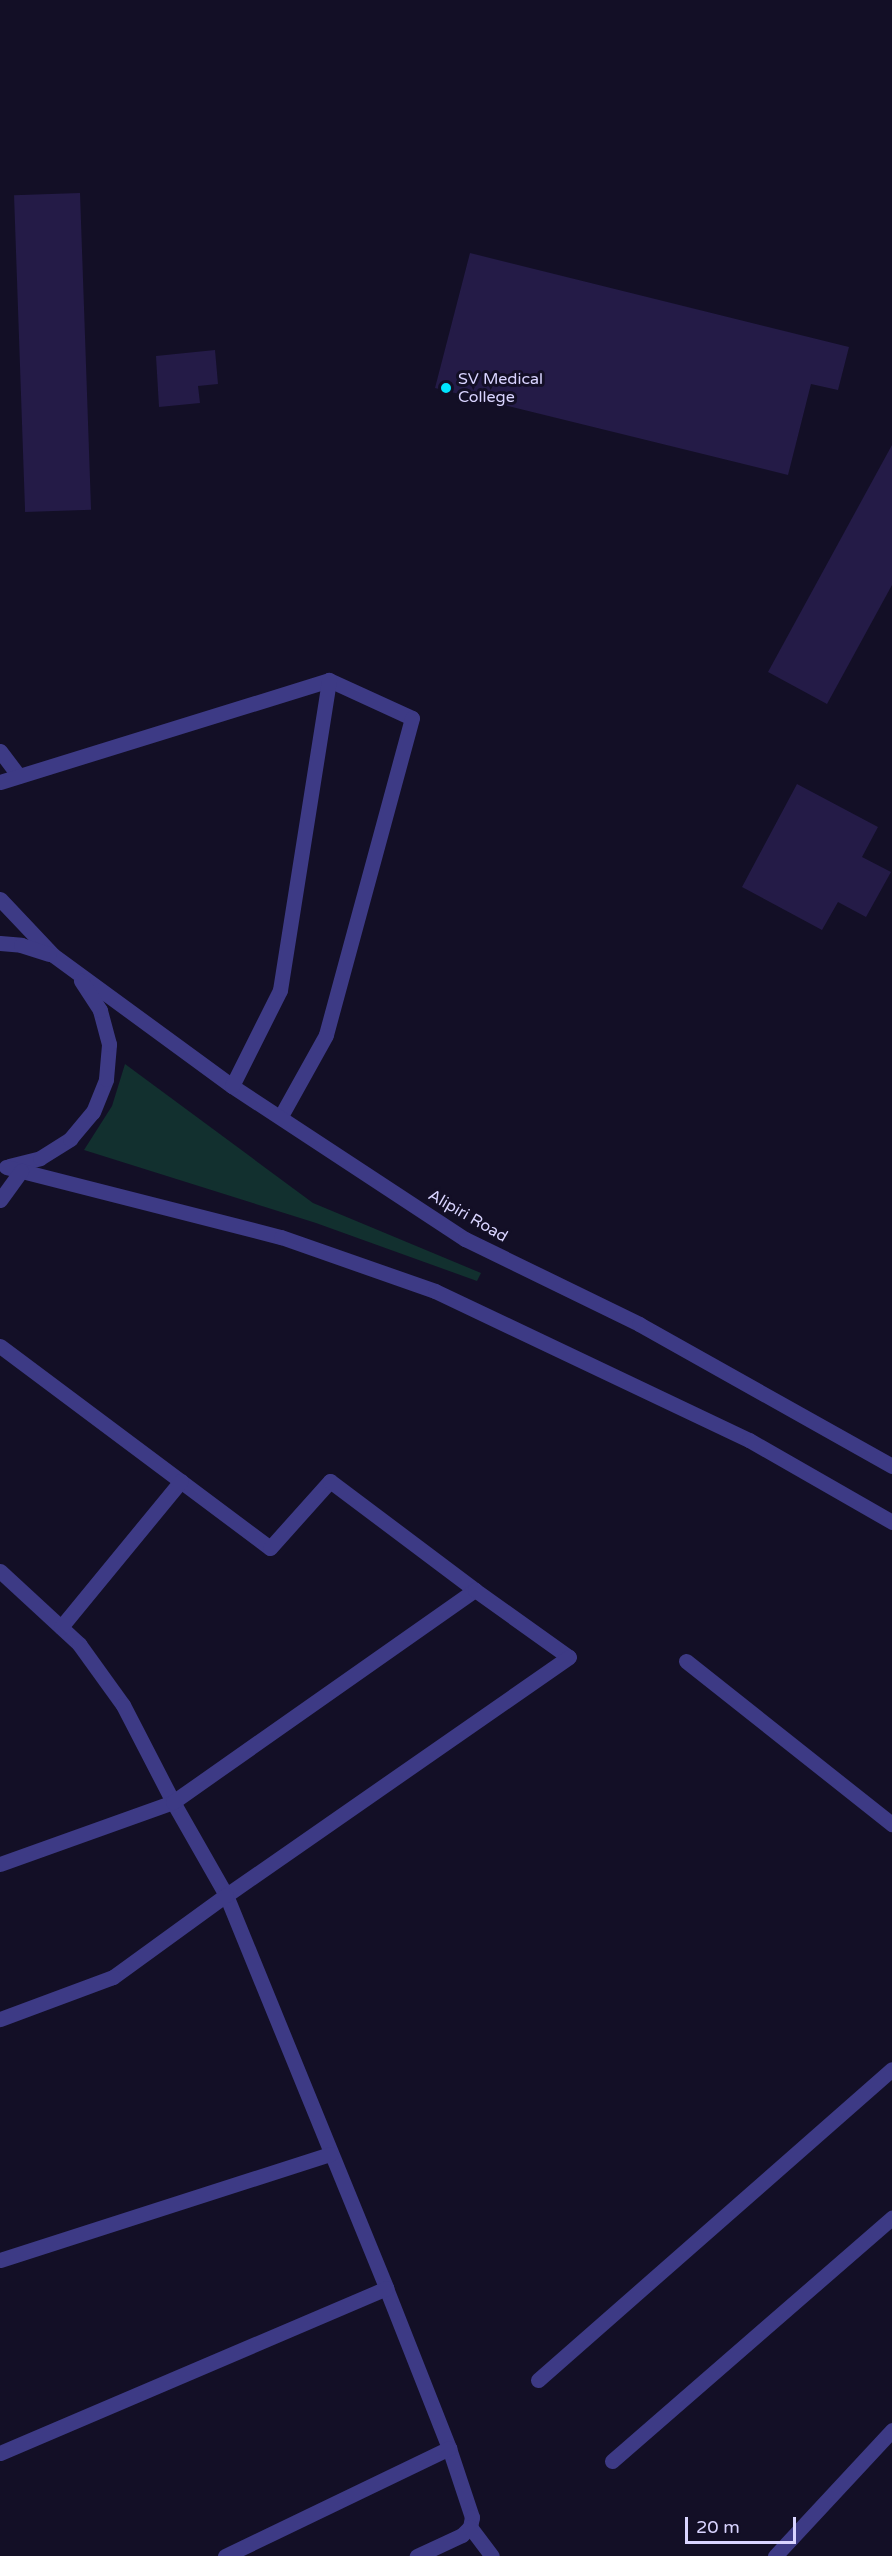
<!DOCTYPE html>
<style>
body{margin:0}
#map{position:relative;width:892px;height:2556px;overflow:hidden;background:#130f26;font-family:"Varela Round",sans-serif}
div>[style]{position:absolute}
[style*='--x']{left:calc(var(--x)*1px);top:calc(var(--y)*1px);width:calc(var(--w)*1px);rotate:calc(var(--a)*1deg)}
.green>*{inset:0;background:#12302f}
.building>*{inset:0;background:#241b47;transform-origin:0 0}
.minor>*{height:15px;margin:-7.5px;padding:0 7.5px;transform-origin:7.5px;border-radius:7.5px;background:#3d3a85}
.dots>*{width:16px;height:16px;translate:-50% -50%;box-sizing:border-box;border:3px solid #130f26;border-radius:50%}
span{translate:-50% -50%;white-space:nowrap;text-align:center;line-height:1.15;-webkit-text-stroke:6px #130f26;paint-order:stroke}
.poi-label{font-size:16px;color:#d9d4ff}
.left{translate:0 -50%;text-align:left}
.street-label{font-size:16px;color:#d9d4ff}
.scale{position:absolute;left:685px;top:2517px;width:111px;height:27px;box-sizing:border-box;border:3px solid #d9d4ff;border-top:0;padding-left:8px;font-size:18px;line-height:21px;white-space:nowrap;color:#d9d4ff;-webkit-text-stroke:4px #130f26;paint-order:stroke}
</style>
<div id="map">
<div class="green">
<div style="clip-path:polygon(125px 1064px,313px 1203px,481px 1273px,477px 1281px,316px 1223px,84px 1150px,112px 1106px)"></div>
</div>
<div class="building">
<div style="left:80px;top:193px;width:317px;height:66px;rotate:88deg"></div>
<div style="clip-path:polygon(470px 253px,849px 347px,838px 390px,811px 384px,788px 475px,435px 388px)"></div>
<div style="clip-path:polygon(215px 350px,218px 384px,198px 386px,200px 403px,159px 407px,156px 356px)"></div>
<div style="clip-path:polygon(892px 445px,892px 585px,827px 704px,768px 672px)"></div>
<div style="clip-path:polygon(797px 784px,878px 827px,862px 857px,891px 872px,866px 917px,838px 902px,822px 930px,742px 887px)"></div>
</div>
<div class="minor">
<div style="--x:0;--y:751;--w:31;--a:53"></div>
<div style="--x:0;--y:782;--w:344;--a:-17.2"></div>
<div style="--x:329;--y:680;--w:91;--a:24.6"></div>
<div style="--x:412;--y:718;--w:328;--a:105.2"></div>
<div style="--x:326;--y:1035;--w:93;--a:119.1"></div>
<div style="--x:0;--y:899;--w:77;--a:46.6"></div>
<div style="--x:53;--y:955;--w:222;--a:36.2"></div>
<div style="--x:232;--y:1086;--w:279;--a:33.3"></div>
<div style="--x:465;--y:1239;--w:194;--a:26"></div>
<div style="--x:639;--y:1324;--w:290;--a:29.3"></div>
<div style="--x:0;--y:943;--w:21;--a:5"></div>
<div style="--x:21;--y:945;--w:29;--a:18"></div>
<div style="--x:232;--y:1086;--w:107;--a:-63.4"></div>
<div style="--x:280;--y:990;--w:314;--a:-81"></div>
<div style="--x:9;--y:1166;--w:32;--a:-14"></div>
<div style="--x:40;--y:1158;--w:36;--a:-32"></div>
<div style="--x:70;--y:1139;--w:35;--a:-50"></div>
<div style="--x:93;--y:1112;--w:35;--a:-68"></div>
<div style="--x:106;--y:1079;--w:35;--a:-85"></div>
<div style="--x:109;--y:1044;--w:35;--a:-105"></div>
<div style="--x:100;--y:1010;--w:35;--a:-123"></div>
<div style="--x:6;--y:1167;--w:284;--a:14.3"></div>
<div style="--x:281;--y:1237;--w:163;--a:19.3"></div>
<div style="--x:435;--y:1291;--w:348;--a:25.4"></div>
<div style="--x:749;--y:1440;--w:165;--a:29.8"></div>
<div style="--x:0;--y:1200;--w:36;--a:-54"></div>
<div style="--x:0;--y:1346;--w:337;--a:36.8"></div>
<div style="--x:270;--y:1548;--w:90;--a:-48.2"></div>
<div style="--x:330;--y:1481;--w:181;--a:36.9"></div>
<div style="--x:0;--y:1571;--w:108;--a:42.7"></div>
<div style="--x:79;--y:1644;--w:75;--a:54.2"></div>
<div style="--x:123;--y:1705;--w:109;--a:62.7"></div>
<div style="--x:173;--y:1802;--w:107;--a:60.3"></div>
<div style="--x:226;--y:1895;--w:424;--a:67.8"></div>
<div style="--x:386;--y:2288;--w:172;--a:68.5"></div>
<div style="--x:449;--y:2448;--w:73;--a:71.6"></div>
<div style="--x:472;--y:2517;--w:10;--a:101"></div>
<div style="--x:470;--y:2527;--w:11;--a:135"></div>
<div style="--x:462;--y:2535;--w:50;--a:155"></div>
<div style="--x:61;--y:1627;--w:189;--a:-50.6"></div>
<div style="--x:686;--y:1661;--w:263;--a:38.4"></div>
<div style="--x:0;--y:1864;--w:184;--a:-19.7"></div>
<div style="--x:173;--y:1802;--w:369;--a:-35.1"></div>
<div style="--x:475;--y:1590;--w:115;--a:35.5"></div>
<div style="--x:569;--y:1657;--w:417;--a:145.2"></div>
<div style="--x:226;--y:1895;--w:140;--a:144"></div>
<div style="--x:113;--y:1977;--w:121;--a:159.6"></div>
<div style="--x:0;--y:2260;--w:347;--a:-17.8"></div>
<div style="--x:538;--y:2380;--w:471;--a:-41.3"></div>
<div style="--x:0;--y:2453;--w:420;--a:-23.1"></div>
<div style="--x:612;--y:2461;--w:371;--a:-41"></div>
<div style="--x:470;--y:2527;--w:36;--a:53"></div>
<div style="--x:225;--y:2556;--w:249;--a:-25.7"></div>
<div style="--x:775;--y:2556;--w:172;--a:-47.1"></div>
</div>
<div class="dots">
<div style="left:446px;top:388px;background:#00e5ff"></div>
</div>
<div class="poi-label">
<span class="left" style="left:458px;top:388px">SV Medical<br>College</span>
</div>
<div class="street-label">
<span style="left:468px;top:1216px;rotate:30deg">Alipiri Road</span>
</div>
<div class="scale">20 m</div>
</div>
